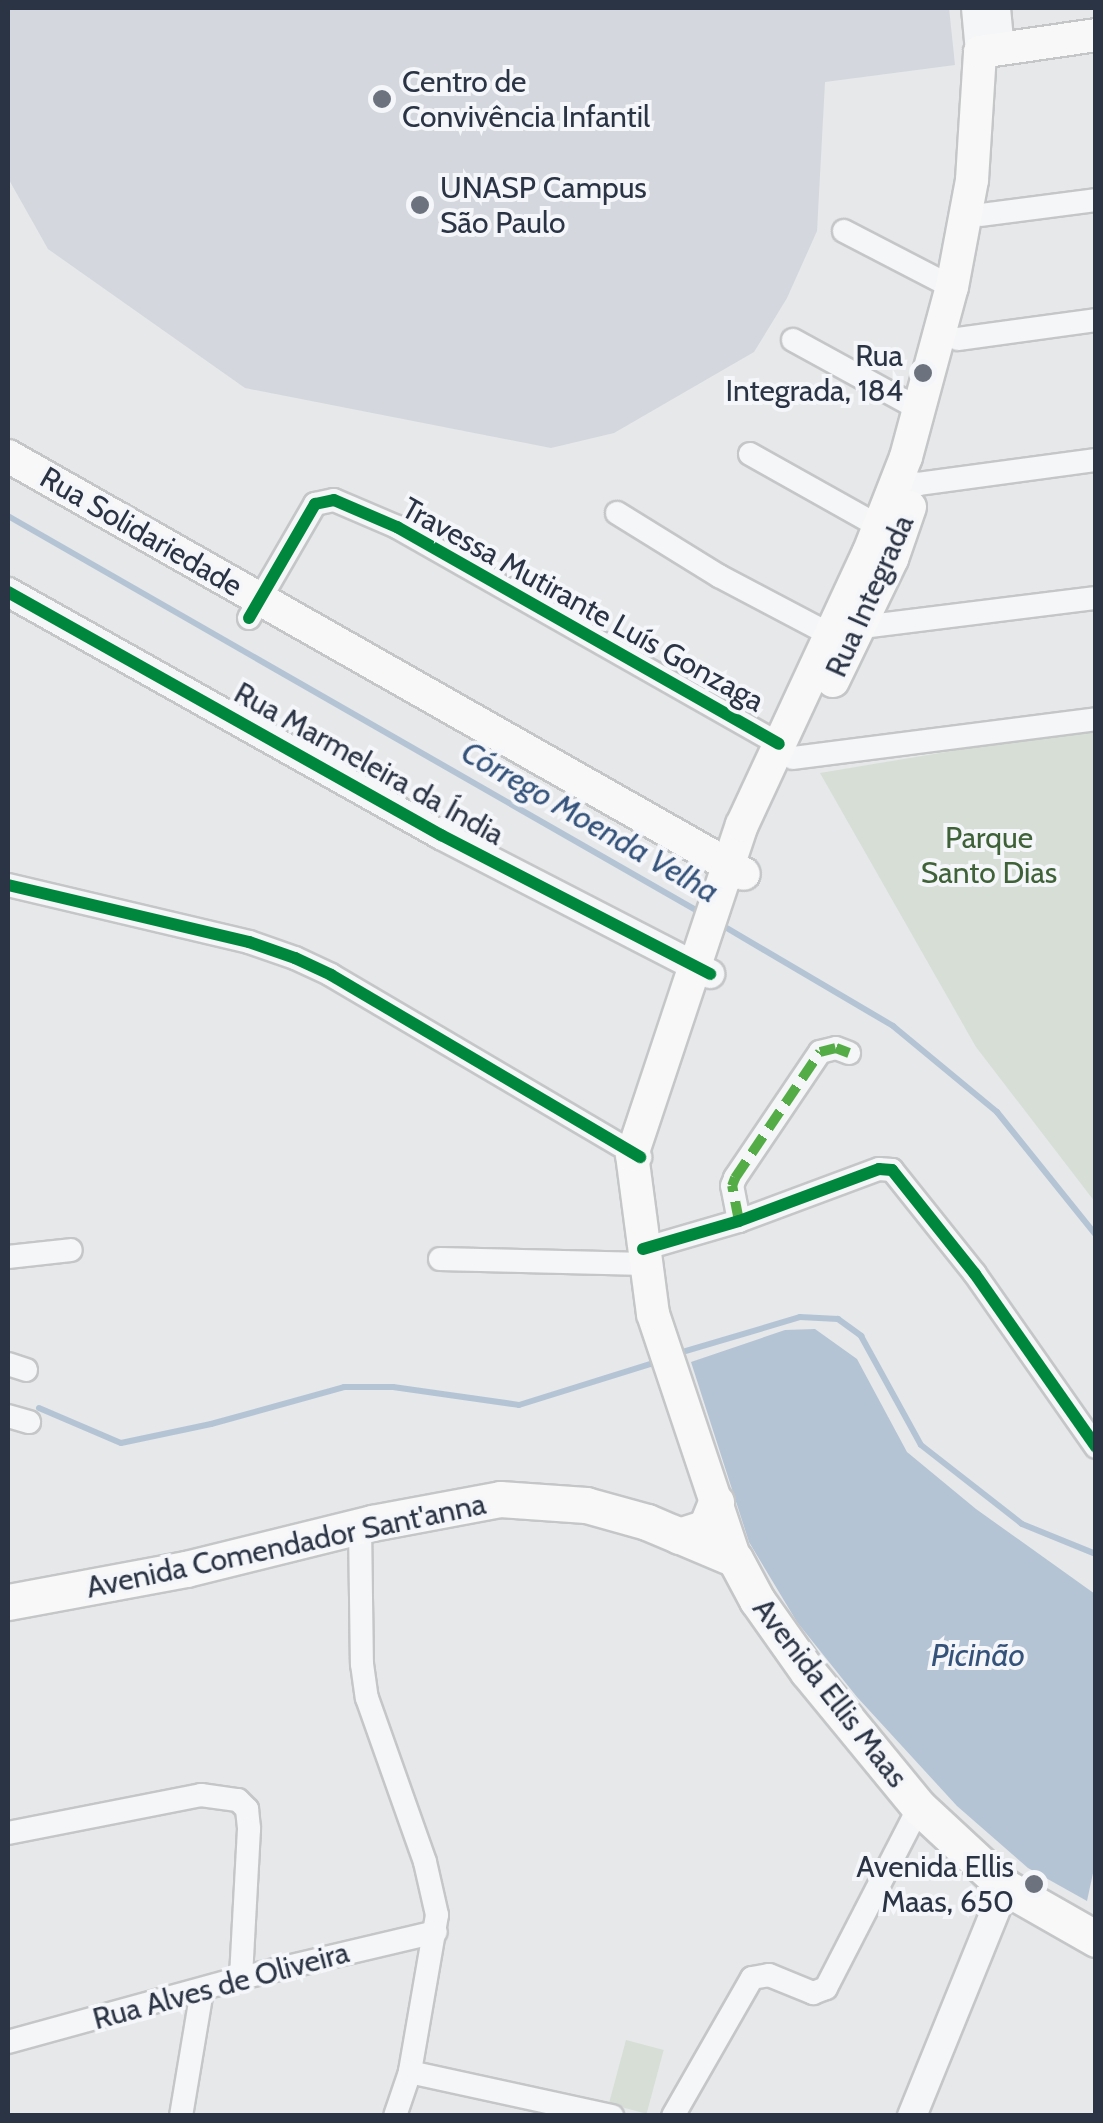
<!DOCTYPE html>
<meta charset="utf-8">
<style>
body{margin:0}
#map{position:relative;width:1103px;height:2123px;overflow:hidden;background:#e6e8ea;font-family:Cabin,sans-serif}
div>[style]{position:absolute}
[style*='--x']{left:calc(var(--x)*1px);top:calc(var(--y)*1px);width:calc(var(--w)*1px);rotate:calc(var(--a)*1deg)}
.built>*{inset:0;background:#d4d7dd}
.green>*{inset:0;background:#d6ded6;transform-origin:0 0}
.water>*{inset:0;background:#b4c4d5}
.stream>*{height:6px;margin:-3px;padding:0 3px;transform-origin:3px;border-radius:3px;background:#b4c4d5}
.roads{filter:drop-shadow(2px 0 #c4c6c8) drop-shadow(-2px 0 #c4c6c8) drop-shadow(0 2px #c4c6c8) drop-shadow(0 -2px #c4c6c8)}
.minor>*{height:22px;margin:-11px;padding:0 11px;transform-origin:11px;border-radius:11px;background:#f5f6f7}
.tertiary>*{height:28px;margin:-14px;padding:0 14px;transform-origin:14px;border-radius:14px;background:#f5f6f7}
.secondary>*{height:32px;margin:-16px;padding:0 16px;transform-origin:16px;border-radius:16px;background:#f8f8f8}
.primary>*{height:35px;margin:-17.5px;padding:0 17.5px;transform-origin:17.5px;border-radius:17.5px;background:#f8f8f8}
.quiet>*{height:10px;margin-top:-5px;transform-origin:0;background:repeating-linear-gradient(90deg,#54ac47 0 20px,transparent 0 30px)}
.cycleway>*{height:12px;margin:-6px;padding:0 6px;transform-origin:6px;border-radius:6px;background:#00873e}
.dots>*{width:28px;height:28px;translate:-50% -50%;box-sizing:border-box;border:5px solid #f4f6f9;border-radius:50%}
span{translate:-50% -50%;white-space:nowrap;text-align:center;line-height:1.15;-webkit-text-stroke:8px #f4f6f9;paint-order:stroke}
.poi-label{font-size:30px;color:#2b3445}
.left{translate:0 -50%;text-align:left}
.right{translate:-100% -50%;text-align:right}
.street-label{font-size:30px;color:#2b3445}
.park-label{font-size:30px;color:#3f6138}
.water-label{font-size:32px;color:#34527a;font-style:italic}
.frame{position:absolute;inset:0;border:10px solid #2b3445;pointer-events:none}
</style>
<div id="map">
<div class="built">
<div style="clip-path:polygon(8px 8px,949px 8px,955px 65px,825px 82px,817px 231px,787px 298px,754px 352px,614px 433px,551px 448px,245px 388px,48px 249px,8px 178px)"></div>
</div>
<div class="green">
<div style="clip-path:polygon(1095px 727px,1095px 1202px,976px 1047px,820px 773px)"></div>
<div style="left:626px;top:2040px;width:39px;height:66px;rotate:15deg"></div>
</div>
<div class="water">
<div style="clip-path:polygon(815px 1329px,857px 1359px,907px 1452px,976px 1509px,1095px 1594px,1096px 1859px,1087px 1901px,1028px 1868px,957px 1806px,857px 1697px,797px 1622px,749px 1542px,691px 1362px,785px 1330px)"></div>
</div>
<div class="stream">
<div style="--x:8;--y:516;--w:799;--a:29.81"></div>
<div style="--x:720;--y:924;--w:201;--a:30.5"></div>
<div style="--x:893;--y:1026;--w:135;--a:39.6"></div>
<div style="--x:997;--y:1112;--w:158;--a:51.2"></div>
<div style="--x:676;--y:1354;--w:129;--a:-16.6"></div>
<div style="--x:800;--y:1317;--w:38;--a:3"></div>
<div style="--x:838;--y:1319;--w:29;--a:36"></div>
<div style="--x:861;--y:1336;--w:124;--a:61.2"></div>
<div style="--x:921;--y:1445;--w:128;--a:38"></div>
<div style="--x:1022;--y:1524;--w:80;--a:22.1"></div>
<div style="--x:39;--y:1408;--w:89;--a:23.1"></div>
<div style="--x:121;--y:1443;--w:92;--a:-11.9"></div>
<div style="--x:211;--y:1424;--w:138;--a:-15.5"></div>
<div style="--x:344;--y:1387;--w:49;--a:0"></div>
<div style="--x:393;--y:1387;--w:127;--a:8.1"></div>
<div style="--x:519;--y:1405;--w:148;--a:-17.3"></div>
</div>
<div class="roads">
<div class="minor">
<div style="--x:981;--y:215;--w:116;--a:-7.4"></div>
<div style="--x:844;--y:231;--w:122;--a:27.4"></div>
<div style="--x:958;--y:339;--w:139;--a:-7.8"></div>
<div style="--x:793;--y:340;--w:144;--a:28.7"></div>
<div style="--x:750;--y:454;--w:149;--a:29.3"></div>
<div style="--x:899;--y:479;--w:20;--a:15"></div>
<div style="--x:918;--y:484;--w:180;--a:-7.7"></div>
<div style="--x:617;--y:513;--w:120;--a:31.7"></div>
<div style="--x:719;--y:576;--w:127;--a:27.8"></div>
<div style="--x:249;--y:618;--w:132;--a:-59.9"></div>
<div style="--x:315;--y:504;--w:19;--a:-12"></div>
<div style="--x:334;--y:500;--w:69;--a:23.2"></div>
<div style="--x:397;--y:527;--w:439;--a:29.6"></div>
<div style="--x:862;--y:627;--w:236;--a:-7.1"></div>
<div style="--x:793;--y:758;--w:305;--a:-7.3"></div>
<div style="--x:8;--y:885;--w:248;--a:13.3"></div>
<div style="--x:249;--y:942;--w:49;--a:19.2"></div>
<div style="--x:295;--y:958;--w:40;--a:25"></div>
<div style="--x:331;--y:975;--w:359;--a:30.5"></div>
<div style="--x:739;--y:1221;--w:36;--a:-101"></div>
<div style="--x:732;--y:1186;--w:9;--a:-69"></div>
<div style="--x:735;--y:1178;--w:152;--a:-56"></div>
<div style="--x:820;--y:1052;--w:16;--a:-14"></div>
<div style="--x:836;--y:1048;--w:14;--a:21"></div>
<div style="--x:643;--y:1249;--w:100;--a:-16.3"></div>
<div style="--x:739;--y:1221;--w:149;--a:-20.4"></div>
<div style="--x:879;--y:1169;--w:13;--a:4"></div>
<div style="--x:892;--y:1170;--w:133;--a:51.4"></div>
<div style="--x:975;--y:1274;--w:211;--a:55"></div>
<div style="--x:8;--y:1257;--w:63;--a:-6.3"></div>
<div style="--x:440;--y:1259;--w:205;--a:1.4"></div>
<div style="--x:8;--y:1364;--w:19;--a:18"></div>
<div style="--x:8;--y:1416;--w:22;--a:16"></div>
<div style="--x:360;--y:1526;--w:138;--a:89.2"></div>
<div style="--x:362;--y:1664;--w:34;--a:82"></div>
<div style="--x:367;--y:1698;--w:174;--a:70.5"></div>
<div style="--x:425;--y:1862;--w:54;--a:77.2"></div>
<div style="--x:437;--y:1915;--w:159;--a:99.8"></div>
<div style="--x:410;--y:2072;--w:46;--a:108.8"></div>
<div style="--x:8;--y:1833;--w:197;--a:-11.1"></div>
<div style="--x:201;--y:1795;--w:37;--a:8"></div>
<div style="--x:238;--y:1800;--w:13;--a:45"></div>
<div style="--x:247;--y:1809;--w:20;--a:84"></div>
<div style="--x:249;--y:1829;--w:149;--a:93.1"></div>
<div style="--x:8;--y:2042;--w:242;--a:-15.4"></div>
<div style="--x:241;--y:1978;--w:200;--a:-13.3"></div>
<div style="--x:410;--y:2072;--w:207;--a:12.3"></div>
<div style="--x:181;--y:2116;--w:128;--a:-80.5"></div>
<div style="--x:673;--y:2116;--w:159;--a:-60.2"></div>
<div style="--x:752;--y:1978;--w:17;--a:-10"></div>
<div style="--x:769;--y:1975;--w:48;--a:22.2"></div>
<div style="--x:813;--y:1993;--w:14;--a:-21"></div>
<div style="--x:826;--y:1988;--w:203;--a:-62.8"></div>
</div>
<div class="tertiary">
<div style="--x:976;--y:8;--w:44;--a:84.8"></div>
<div style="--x:996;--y:8;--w:42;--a:84.6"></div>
<div style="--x:8;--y:592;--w:497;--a:29.3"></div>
<div style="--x:441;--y:835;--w:303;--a:27.3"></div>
<div style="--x:912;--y:2116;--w:247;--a:-67.9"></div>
</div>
<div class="secondary">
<div style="--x:8;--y:456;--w:846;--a:29.59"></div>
<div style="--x:833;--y:681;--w:136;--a:-64.2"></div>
<div style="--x:892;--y:559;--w:55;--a:-70.9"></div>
<div style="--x:735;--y:1559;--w:258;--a:-108.5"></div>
<div style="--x:653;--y:1314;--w:160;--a:-97.5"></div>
<div style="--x:632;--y:1155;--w:348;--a:-71.6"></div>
<div style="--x:742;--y:825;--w:299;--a:-65.1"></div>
<div style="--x:868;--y:554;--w:104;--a:-68.6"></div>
<div style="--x:906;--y:457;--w:176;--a:-74.9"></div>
<div style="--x:952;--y:287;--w:109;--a:-79.4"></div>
<div style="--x:972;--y:180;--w:128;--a:-86.4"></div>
<div style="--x:980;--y:52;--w:117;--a:-8.3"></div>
</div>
<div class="primary">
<div style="--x:679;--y:1536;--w:28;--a:-18"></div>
<div style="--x:706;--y:1527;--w:27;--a:-68"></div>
<div style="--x:8;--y:1602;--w:181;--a:-10.5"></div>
<div style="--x:186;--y:1569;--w:192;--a:-13.9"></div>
<div style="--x:372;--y:1523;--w:130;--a:-10.6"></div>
<div style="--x:500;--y:1499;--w:86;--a:4"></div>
<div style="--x:586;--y:1505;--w:63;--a:15.6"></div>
<div style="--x:647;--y:1522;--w:95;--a:22.8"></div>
<div style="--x:735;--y:1559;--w:47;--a:61.8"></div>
<div style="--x:757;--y:1600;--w:88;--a:54.7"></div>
<div style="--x:808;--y:1672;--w:175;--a:50.6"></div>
<div style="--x:919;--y:1807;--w:117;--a:42.9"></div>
<div style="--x:1005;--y:1887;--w:105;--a:29.7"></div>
</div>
</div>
<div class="quiet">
<div style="--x:739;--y:1221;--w:36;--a:-101"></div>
<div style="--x:732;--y:1186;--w:9;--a:-69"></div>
<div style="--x:735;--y:1178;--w:152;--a:-56"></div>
<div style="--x:820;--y:1052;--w:16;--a:-14"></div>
<div style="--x:836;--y:1048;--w:14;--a:21"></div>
</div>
<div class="cycleway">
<div style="--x:8;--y:592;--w:497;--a:29.3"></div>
<div style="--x:441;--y:835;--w:303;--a:27.3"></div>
<div style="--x:249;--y:618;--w:132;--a:-59.9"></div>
<div style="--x:315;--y:504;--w:19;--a:-12"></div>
<div style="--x:334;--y:500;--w:69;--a:23.2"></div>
<div style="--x:397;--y:527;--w:439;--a:29.6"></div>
<div style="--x:8;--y:885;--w:248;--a:13.3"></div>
<div style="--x:249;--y:942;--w:49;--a:19.2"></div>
<div style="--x:295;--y:958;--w:40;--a:25"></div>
<div style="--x:331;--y:975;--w:359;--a:30.5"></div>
<div style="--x:643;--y:1249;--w:100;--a:-16.3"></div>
<div style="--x:739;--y:1221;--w:149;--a:-20.4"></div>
<div style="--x:879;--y:1169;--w:13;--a:4"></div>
<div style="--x:892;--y:1170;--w:133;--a:51.4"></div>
<div style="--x:975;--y:1274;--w:211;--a:55"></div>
</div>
<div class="dots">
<div style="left:382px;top:99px;background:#6c737f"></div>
<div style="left:420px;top:205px;background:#6c737f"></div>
<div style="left:923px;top:373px;background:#6c737f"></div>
<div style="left:1034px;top:1884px;background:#6c737f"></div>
</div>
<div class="poi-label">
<span class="left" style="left:402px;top:99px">Centro de<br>Convivência Infantil</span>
<span class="left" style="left:440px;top:205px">UNASP Campus<br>São Paulo</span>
<span class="right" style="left:903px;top:373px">Rua<br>Integrada, 184</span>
<span class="right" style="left:1014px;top:1884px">Avenida Ellis<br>Maas, 650</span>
</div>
<div class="street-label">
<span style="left:141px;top:532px;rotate:30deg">Rua Solidariedade</span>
<span style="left:870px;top:596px;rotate:-66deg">Rua Integrada</span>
<span style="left:583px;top:605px;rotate:29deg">Travessa Mutirante Luís Gonzaga</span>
<span style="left:369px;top:764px;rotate:29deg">Rua Marmeleira da Índia</span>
<span style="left:286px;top:1546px;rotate:-12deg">Avenida Comendador Sant'anna</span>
<span style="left:830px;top:1693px;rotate:52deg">Avenida Ellis Maas</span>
<span style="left:221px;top:1986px;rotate:-15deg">Rua Alves de Oliveira</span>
</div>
<div class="park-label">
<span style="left:989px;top:855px">Parque<br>Santo Dias</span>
</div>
<div class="water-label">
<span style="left:590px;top:822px;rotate:30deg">Córrego Moenda Velha</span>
<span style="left:978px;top:1655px">Picinão</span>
</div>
<div class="frame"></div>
</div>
